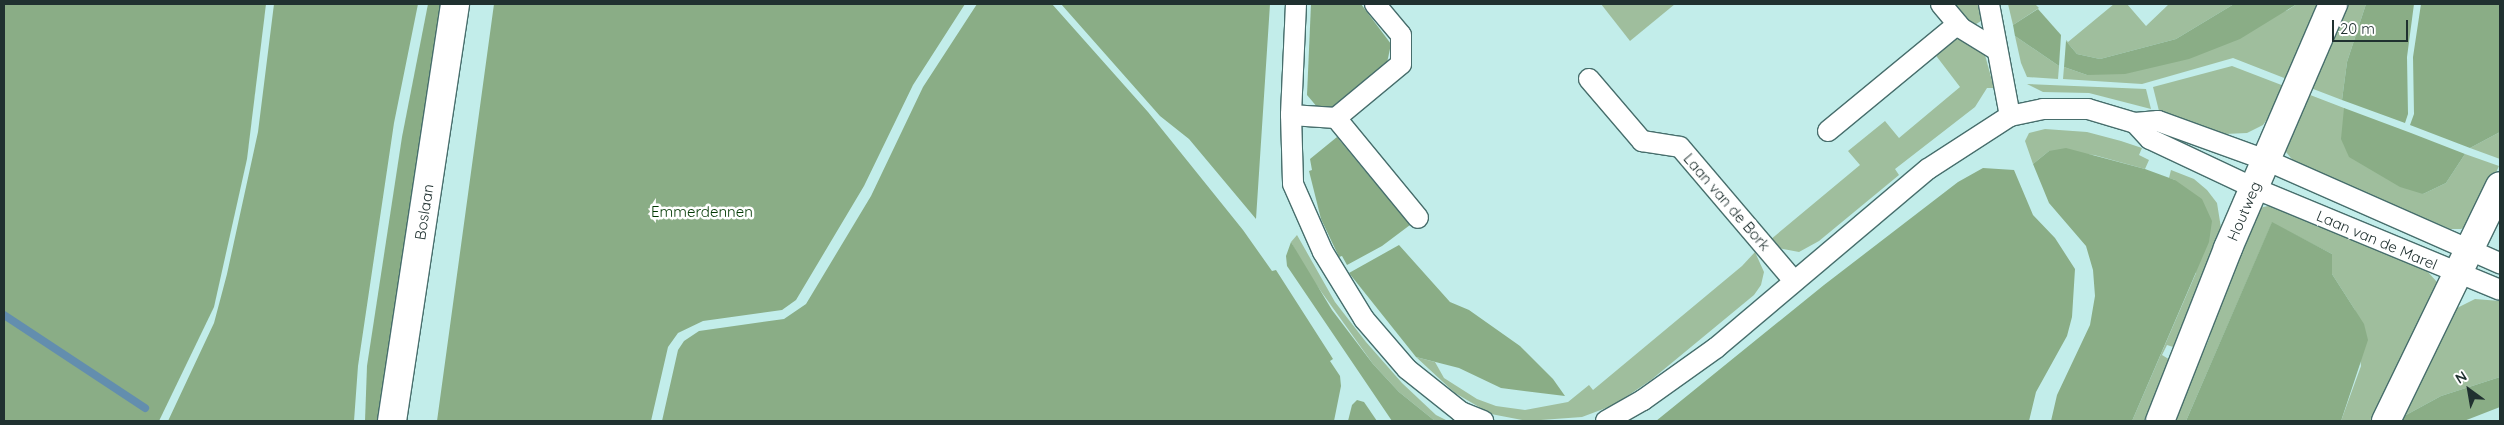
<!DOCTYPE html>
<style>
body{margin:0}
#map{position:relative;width:2504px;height:425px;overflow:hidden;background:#c2edea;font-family:Quicksand,sans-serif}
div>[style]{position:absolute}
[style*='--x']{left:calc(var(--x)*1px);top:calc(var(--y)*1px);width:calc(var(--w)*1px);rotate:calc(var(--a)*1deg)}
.green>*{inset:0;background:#9fbe9d}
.forest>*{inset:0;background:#8aad86}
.stream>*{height:8px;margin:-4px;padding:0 4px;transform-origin:4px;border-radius:4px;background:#638eae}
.roads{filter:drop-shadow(1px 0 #476e6c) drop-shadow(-1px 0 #476e6c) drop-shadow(0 1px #476e6c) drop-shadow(0 -1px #476e6c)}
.street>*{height:20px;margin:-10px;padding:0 10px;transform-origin:10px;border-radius:10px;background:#fff}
.secondary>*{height:28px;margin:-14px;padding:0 14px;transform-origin:14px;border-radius:14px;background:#fff}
span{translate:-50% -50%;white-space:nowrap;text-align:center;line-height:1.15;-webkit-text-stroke:5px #fff;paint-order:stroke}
.street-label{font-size:15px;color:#203130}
.park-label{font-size:15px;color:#023903}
.frame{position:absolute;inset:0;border:5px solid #203130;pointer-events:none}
.north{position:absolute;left:2444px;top:365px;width:50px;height:50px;-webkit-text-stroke:4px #fff;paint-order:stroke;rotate:328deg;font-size:14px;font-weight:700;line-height:20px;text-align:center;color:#203130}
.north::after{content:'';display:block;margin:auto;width:18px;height:22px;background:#203130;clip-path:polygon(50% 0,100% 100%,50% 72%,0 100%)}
.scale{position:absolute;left:2332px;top:20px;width:76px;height:22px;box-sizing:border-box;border:2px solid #203130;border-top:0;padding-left:6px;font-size:15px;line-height:18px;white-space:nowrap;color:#203130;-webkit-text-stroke:4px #fff;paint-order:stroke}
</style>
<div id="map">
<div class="green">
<div style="clip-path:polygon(1601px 4px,1675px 4px,1630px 41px)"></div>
<div style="clip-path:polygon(1952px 4px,1978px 4px,1981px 21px,1973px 26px)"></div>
<div style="clip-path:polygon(2008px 4px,2035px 4px,2039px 8px,2013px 25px)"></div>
<div style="clip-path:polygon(2114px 4px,2127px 4px,2146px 26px,2169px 4px,2234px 4px,2176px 39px,2100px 59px,2077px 54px,2066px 41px,2066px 40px,2068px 42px)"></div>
<div style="clip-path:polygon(2297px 4px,2325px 4px,2292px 81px,2233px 58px,2142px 84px,2063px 79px,2064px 67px,2087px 75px,2288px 10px)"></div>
<div style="clip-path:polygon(2347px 4px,2366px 4px,2347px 62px,2342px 100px,2308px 87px)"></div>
<div style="clip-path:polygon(2015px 36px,2059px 66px,2058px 79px,2027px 77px,2021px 63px)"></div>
<div style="clip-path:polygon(1956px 39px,1965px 40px,1985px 55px,1994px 88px,1987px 88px,1975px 107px,1895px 169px,1899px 175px,1819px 241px,1799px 252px,1778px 248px,1770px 240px,1860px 165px,1848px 151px,1885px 121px,1899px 138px,1960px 87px,1934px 53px)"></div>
<div style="clip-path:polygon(2232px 66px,2289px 88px,2263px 125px,2247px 133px,2225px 134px,2159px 111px,2153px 87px)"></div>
<div style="clip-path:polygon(2027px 84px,2146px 89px,2151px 109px,2089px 93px,2043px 92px)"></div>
<div style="clip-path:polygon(2305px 93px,2344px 108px,2423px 194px,2446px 183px,2465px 154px,2499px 166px,2473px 222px,2461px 229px,2450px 229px,2295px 163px,2286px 152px,2286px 139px)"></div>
<div style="clip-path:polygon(2045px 129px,2087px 132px,2121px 141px,2142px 148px,2139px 155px,2149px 160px,2145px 169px,2094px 155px,2049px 151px,2033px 164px,2025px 141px,2029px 133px)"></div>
<div style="clip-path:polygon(2500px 132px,2500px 159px,2470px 148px)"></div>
<div style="clip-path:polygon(2171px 170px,2194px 179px,2207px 190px,2217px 203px,2221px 228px,2173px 347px,2167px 345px,2162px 355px,2172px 361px,2146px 421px,2132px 421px,2196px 273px,2175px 180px,2169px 178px)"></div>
<div style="clip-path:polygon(2268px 206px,2277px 206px,2427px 271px,2437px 282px,2438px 289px,2377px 421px,2341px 421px,2361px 366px,2355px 310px,2332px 274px,2332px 254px,2272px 223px,2186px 421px,2173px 421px,2209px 339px,2228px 269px,2259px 208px)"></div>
<div style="clip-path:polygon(1297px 235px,1335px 302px,1366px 342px,1402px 383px,1436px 415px,1448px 421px,1435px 421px,1399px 392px,1373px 364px,1305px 269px,1291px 242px)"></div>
<div style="clip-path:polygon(1755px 252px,1764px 272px,1761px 285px,1754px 295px,1651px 380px,1614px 405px,1582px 417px,1527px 421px,1491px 414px,1455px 393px,1416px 357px,1435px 362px,1444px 378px,1477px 399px,1496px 406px,1525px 410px,1568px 402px,1589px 385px,1593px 390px,1742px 266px)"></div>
<div style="clip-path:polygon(2475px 299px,2500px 301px,2500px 377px,2441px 396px,2395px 421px,2453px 310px)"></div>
</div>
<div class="forest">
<div style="clip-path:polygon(4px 4px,266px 4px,247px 159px,214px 307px,159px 421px,4px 421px)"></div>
<div style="clip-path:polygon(274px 4px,418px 4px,394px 123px,358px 366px,354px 421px,168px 421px,214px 323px,227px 274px,258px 132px)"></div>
<div style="clip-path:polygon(428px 4px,443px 4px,383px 421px,365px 421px,367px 366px,402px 137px)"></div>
<div style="clip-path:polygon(494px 4px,965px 4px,913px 85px,864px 186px,796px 300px,782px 310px,703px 321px,678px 333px,668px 347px,651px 421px,437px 421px)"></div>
<div style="clip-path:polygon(977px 4px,1052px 4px,1148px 112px,1243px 230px,1272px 271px,1276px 270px,1333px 359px,1330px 361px,1340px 376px,1341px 386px,1334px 421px,662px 421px,678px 350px,684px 341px,699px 331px,784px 319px,806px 304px,871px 196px,923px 87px)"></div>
<div style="clip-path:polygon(1061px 4px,1270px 4px,1256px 219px,1189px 139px,1160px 116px)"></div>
<div style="clip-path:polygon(1311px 4px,1361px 4px,1391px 44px,1387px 63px,1331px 109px,1318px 108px,1307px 95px)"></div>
<div style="clip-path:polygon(2234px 4px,2297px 4px,2240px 39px,2189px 59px,2125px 74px,2087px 75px,2064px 67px,2066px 41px,2077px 54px,2100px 59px,2176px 39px)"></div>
<div style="clip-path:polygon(2366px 4px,2414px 4px,2407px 57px,2408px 114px,2405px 123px,2342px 100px,2347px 62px)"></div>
<div style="clip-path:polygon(2421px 4px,2500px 4px,2500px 132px,2470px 148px,2410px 125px,2414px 114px,2413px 57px)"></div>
<div style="clip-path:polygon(2038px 9px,2061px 35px,2059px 66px,2015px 36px,2013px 25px)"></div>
<div style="clip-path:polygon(2344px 108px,2411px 133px,2465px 154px,2446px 183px,2423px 194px,2400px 187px,2349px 157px,2341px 139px)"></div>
<div style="clip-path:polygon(1337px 137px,1410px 225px,1382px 246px,1347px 265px,1342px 256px,1339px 257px,1321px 219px,1309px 171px,1312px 170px,1310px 159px)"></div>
<div style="clip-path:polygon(2066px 148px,2145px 169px,2175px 180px,2202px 199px,2212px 221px,2209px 242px,2132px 421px,2051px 421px,2057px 395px,2090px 325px,2095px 296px,2093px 270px,2086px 246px,2049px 203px,2033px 164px,2049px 151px)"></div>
<div style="clip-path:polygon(1983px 168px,2014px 170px,2033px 215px,2055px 238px,2075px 269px,2072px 317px,2067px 336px,2036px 392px,2029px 421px,1656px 421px,1824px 285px,1958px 182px)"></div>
<div style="clip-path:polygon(2272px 222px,2332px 254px,2332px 274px,2364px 324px,2368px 340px,2341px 421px,2186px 421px)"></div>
<div style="clip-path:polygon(1291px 242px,1332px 310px,1373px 364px,1399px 392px,1435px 421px,1392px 421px,1287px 266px,1286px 256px)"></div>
<div style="clip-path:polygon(1399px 245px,1450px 302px,1469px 310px,1520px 346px,1553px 379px,1565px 396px,1501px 388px,1459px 368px,1416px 357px,1349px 273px)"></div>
<div style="clip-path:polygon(2500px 377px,2500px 407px,2464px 421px,2395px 421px,2441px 396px)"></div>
<div style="clip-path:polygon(1357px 400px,1364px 402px,1377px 421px,1348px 421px,1352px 405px)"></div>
</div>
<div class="stream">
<div style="--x:4;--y:315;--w:169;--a:33.4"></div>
</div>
<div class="roads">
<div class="street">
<div style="--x:1296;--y:4;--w:111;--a:92.6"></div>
<div style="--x:1291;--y:115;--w:69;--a:88.3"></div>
<div style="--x:1293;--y:184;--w:74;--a:66.2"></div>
<div style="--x:1323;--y:252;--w:79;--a:58.5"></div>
<div style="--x:1364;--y:319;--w:66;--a:49.3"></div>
<div style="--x:1407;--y:369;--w:69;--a:38.5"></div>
<div style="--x:1461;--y:412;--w:24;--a:22"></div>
<div style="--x:1375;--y:4;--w:40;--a:50"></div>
<div style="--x:1401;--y:35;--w:29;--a:90"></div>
<div style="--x:1401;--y:64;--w:85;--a:140.3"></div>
<div style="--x:1336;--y:118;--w:129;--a:50.6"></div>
<div style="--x:1941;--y:4;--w:31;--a:50"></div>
<div style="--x:1961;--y:28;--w:42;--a:31.4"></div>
<div style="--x:1989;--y:4;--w:114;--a:79.4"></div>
<div style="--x:1589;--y:79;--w:82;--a:49.5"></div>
<div style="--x:1642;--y:141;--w:38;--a:9"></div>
<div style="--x:1680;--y:147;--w:175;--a:49.6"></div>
<div style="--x:1291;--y:115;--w:45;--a:3.8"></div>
<div style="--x:2135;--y:123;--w:22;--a:47"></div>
<div style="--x:2150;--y:139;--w:115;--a:25.2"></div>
<div style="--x:2254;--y:188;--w:266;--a:22.5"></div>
<div style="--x:1828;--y:131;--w:168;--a:-39.5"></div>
<div style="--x:1606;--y:421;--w:43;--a:-29.6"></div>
<div style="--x:1643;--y:400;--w:90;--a:-35.5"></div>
<div style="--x:1716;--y:348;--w:277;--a:-40.2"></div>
<div style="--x:1928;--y:169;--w:98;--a:-32.9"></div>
<div style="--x:2010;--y:116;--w:34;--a:-12"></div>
<div style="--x:2043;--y:109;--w:45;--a:0"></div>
<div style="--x:2088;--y:109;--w:49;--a:16.6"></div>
<div style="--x:2135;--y:123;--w:23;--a:-5"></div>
<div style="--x:2158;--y:121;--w:115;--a:19.9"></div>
<div style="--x:2266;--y:160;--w:256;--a:23.8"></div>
</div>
<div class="secondary">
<div style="--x:392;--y:421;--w:422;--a:-81.4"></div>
<div style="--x:2160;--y:421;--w:186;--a:-68.5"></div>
<div style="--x:2228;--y:248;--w:266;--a:-66.7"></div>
<div style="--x:2386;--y:421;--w:261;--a:-64.1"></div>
</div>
</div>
<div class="street-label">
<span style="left:1727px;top:202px;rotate:49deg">Laan van de Bork</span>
<span style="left:2244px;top:211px;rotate:-67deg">Houtweg</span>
<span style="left:424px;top:212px;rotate:-81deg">Boslaan</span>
<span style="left:2377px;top:240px;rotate:23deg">Laan van de Marel</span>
</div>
<div class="park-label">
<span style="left:702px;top:212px">Emmerdennen</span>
</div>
<div class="frame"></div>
<div class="north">N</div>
<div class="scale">20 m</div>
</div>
